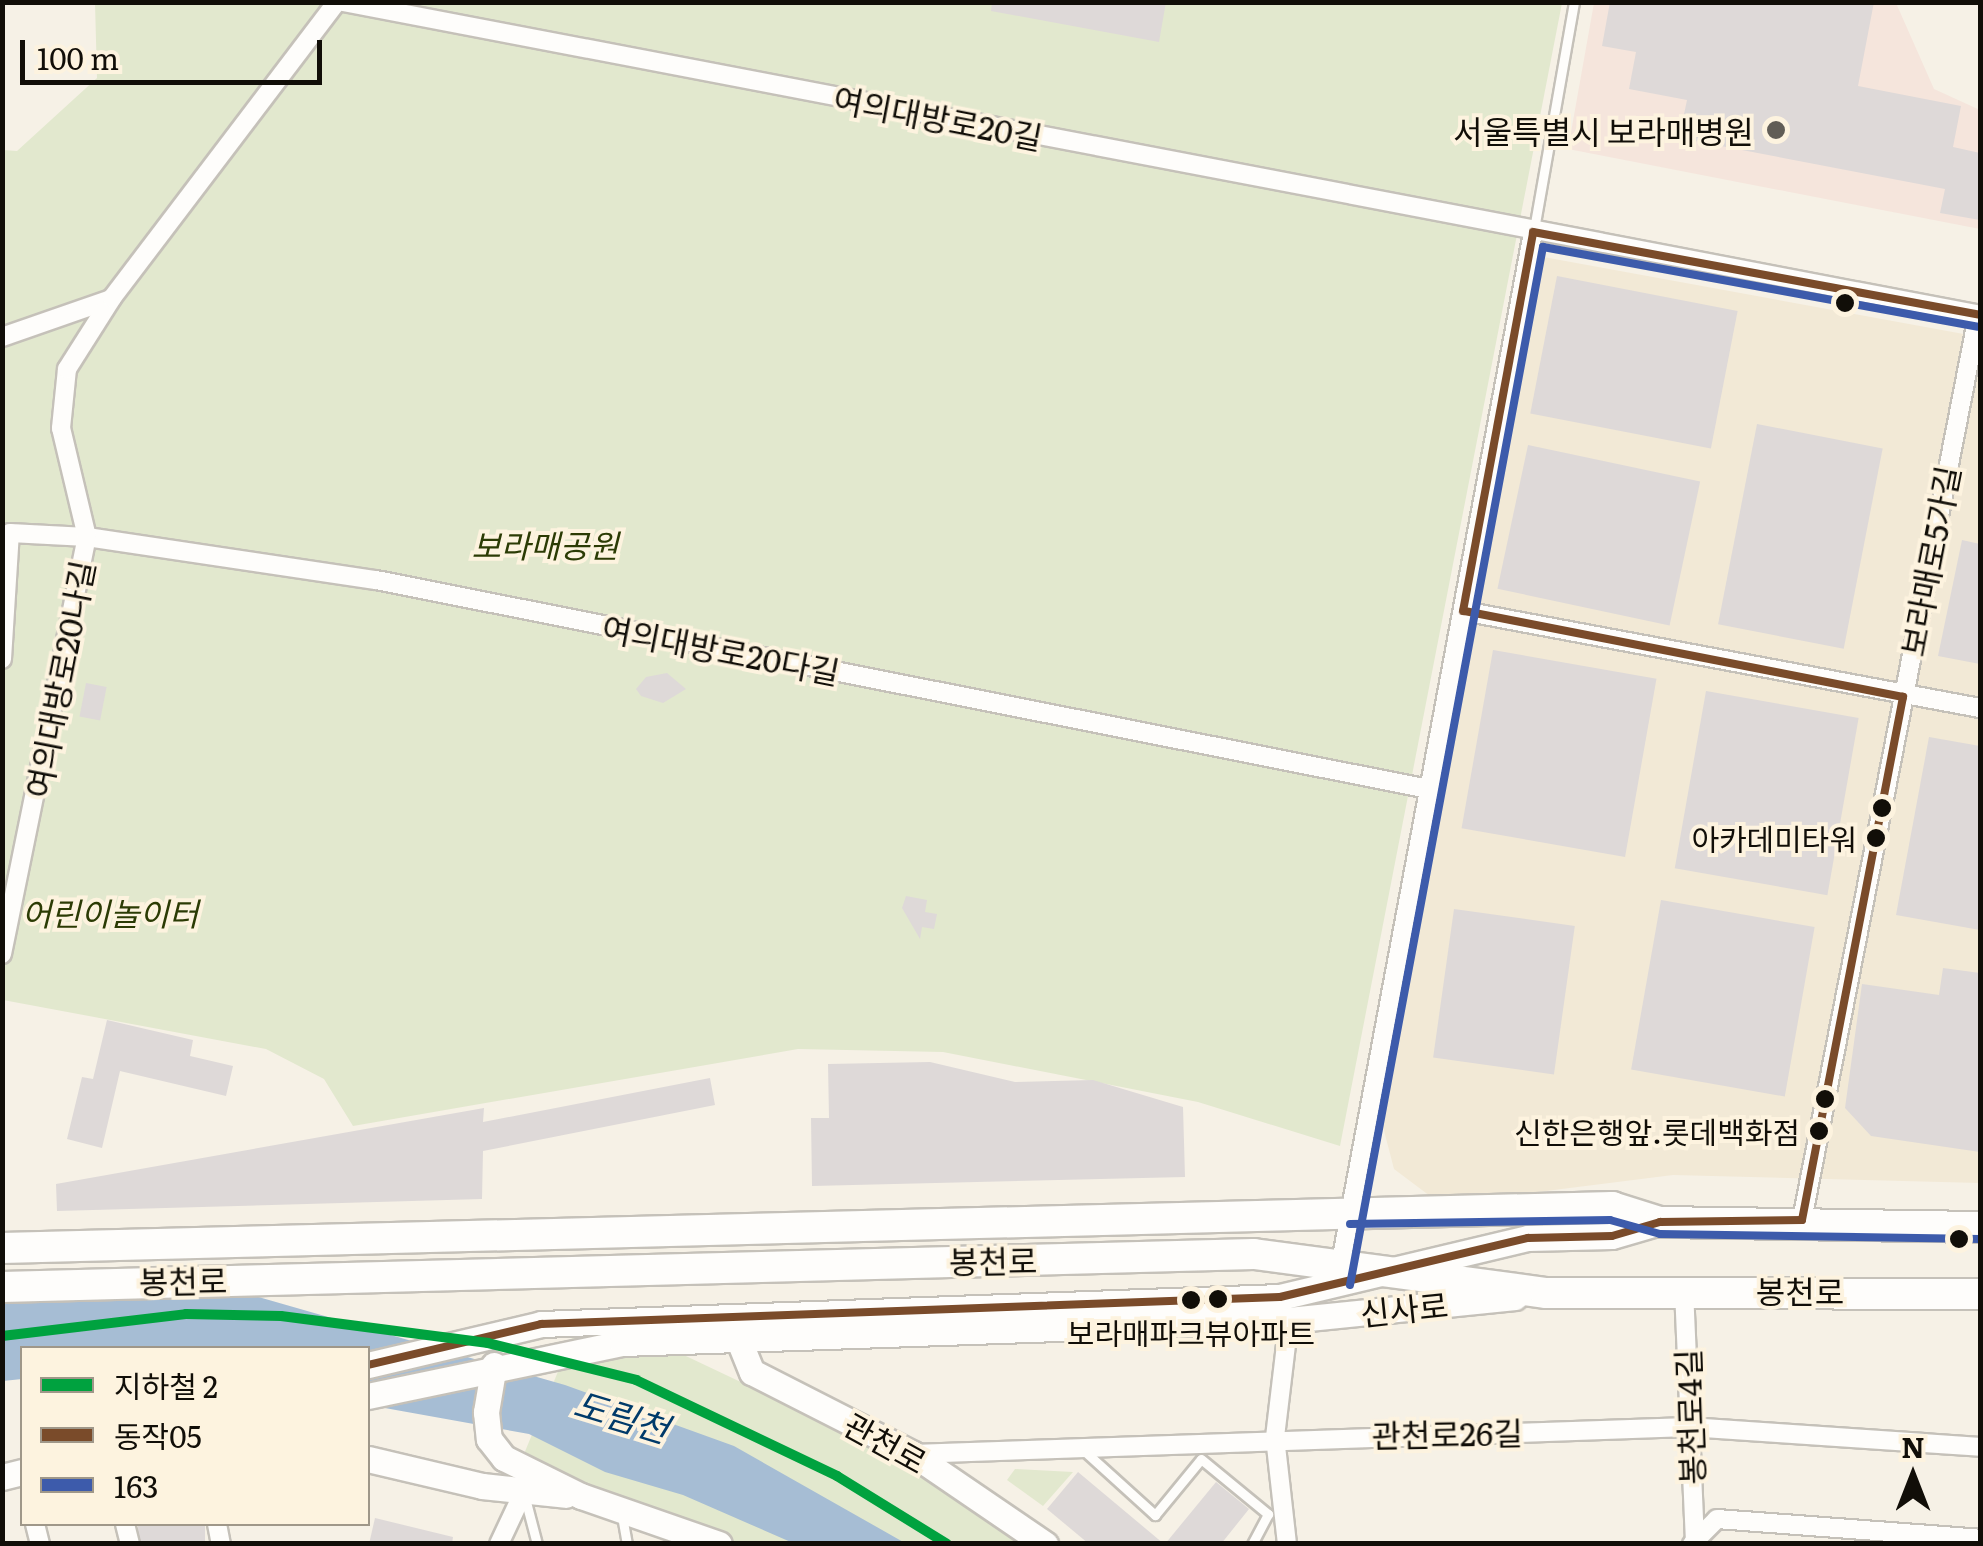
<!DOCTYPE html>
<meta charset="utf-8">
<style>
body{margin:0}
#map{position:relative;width:1983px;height:1546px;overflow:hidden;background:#f6f1e6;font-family:Literata,"Noto Sans KR",serif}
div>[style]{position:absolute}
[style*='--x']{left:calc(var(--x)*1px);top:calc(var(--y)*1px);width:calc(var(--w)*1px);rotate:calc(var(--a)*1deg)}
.built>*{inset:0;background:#f2e9d6}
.medical>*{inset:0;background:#f5e5dc}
.green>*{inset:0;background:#e2e8ce}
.water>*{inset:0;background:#a6bdd4}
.building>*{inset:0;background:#ded9d8;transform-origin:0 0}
.roads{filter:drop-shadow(2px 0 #c5c1b9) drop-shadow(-2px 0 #c5c1b9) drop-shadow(0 2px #c5c1b9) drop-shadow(0 -2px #c5c1b9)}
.lane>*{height:9px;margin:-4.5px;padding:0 4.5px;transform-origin:4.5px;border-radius:4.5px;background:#fefdfb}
.street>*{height:18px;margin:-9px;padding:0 9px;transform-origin:9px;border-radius:9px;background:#fefdfb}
.secondary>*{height:25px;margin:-12.5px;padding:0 12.5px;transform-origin:12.5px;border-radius:12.5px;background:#fefdfb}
.primary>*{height:30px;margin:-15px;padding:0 15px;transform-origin:15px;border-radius:15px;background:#fefdfb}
.bus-1>*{height:8px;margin:-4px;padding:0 4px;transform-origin:4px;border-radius:4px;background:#7a4b2a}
.bus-2>*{height:8px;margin:-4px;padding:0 4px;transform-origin:4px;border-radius:4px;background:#3d5bab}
.metro-1>*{height:10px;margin:-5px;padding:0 5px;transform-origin:5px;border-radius:5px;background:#00a23f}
.dots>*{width:28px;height:28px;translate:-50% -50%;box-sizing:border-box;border:5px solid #fdf3df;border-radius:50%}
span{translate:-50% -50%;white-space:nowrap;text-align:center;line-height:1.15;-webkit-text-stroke:8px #fdf3df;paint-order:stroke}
.bus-label{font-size:30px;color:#110e08}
.right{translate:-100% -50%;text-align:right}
.street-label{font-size:32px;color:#110e08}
.poi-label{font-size:32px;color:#110e08}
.park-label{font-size:32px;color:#2b3b04;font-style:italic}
.water-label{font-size:35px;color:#003a6a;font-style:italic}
.frame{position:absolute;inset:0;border:5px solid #110e08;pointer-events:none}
.legend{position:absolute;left:20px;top:1346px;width:350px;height:180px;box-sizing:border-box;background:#fdf3df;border:2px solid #9f9789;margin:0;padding:12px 18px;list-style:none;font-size:30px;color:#110e08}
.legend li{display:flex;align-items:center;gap:20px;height:50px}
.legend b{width:50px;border:2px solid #9f9789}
.north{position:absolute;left:1863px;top:1426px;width:100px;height:100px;-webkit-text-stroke:8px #fdf3df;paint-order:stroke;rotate:0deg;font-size:28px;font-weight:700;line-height:40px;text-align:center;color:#110e08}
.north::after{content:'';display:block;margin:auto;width:35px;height:45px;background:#110e08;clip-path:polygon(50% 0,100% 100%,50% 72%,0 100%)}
.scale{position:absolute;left:20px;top:40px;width:302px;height:45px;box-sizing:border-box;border:5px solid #110e08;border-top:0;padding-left:12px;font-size:30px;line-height:35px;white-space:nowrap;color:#110e08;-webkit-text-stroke:8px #fdf3df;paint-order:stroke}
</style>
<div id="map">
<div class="built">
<div style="clip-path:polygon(1538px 256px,1980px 337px,1980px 1183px,1673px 1175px,1522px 1194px,1430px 1196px,1394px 1169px,1382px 1123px)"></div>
</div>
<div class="medical">
<div style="clip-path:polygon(1594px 3px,1896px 3px,1934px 89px,1980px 110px,1980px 229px,1568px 149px)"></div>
</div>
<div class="green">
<div style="clip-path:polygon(95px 3px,1562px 3px,1340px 1146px,1198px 1102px,943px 1052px,798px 1049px,353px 1126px,324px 1079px,266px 1049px,3px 1000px,3px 150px,17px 151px,97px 78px)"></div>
<div style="clip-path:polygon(576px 1328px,631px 1330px,903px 1459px,1021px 1543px,735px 1543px,512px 1483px)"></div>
<div style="clip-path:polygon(1015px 1469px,1073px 1472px,1043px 1506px,1007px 1480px)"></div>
</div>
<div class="water">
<div style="clip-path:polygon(2px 1273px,167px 1282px,255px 1296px,565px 1385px,734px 1446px,905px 1543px,793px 1543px,683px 1495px,605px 1472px,529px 1434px,368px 1405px,368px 1348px,22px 1348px,22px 1379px,3px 1381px)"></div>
</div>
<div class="building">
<div style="clip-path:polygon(992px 2px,1166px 2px,1159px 42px,991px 11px)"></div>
<div style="clip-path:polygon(1610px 2px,1874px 2px,1858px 86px,1961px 106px,1953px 147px,1980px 153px,1980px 220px,1940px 213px,1945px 189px,1679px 138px,1687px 100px,1629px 89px,1636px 52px,1602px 46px)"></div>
<div style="left:1557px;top:276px;width:184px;height:140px;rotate:11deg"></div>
<div style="left:1757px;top:424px;width:128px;height:204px;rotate:11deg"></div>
<div style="left:1528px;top:445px;width:176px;height:147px;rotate:12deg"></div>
<div style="clip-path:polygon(1962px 540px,1980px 544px,1980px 664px,1938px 656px)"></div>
<div style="left:1493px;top:650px;width:166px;height:181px;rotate:10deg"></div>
<div style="clip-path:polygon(667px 673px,686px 689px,663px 703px,641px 696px,636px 689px,646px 677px)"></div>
<div style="left:86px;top:683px;width:21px;height:34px;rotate:11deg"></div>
<div style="left:1706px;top:691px;width:155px;height:180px;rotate:10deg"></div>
<div style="clip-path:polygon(1929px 737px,1980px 746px,1980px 930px,1896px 915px)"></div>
<div style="clip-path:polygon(906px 896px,927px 900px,925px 912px,937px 914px,934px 929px,922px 927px,920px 939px,902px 908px)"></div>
<div style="left:1661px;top:900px;width:156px;height:172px;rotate:10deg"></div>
<div style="left:1454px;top:909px;width:122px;height:150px;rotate:8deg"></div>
<div style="clip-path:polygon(1943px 968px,1980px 973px,1980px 1152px,1871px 1136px,1845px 1108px,1862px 984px,1939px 995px)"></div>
<div style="clip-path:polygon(107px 1020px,193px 1040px,190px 1056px,233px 1066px,226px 1096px,120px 1071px,102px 1148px,67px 1139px,82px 1077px,93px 1079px)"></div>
<div style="clip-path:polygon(930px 1062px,1015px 1082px,1093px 1080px,1183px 1107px,1185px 1177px,812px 1186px,811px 1118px,829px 1118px,828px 1064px)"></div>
<div style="clip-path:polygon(710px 1078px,715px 1105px,483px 1151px,482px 1199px,57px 1211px,56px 1184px,484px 1108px,483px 1122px)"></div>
<div style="clip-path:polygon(1078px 1472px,1164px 1544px,1089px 1544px,1047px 1509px)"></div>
<div style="clip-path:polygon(1216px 1482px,1249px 1509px,1221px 1544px,1165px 1544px)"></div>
<div style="clip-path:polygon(375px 1518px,453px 1537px,452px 1544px,369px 1544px)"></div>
<div style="left:138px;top:1524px;width:67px;height:20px"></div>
</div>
<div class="roads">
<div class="lane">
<div style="--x:1534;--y:229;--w:230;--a:-80"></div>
<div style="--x:1081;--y:1448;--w:100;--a:42.2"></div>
<div style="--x:1155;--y:1515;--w:72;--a:-50.6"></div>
<div style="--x:1201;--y:1459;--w:87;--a:39.4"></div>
<div style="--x:1268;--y:1514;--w:34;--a:118"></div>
<div style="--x:525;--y:1498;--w:48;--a:75.4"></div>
<div style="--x:622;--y:1516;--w:28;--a:80"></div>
</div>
<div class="street">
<div style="--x:343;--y:2;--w:1667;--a:10.82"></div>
<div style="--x:2;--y:337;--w:115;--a:-19.2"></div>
<div style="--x:10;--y:533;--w:77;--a:3"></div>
<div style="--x:87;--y:537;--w:292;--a:8.5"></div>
<div style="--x:376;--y:580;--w:1074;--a:11.23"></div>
<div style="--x:1463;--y:611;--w:526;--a:10.63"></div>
<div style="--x:2;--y:659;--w:126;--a:-86.4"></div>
<div style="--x:2;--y:954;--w:426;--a:-78.5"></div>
<div style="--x:87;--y:537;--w:112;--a:-103.4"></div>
<div style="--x:61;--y:428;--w:59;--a:-84.2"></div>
<div style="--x:67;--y:369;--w:84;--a:-57.6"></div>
<div style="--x:112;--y:298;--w:372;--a:-52.8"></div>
<div style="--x:1802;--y:1220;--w:922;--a:-78.99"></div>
<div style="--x:1339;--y:1273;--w:1059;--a:-79.44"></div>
<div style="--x:1684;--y:1290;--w:254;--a:87.5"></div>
<div style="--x:913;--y:1454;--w:776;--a:-1.99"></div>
<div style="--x:1689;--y:1427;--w:292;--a:3.9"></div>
<div style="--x:35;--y:1524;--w:21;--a:76"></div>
<div style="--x:125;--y:1524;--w:21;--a:76"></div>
<div style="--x:217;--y:1524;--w:20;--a:79"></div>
<div style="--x:499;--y:1544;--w:56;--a:-64.8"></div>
<div style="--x:1287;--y:1544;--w:108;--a:-96.4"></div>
<div style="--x:1275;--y:1437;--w:118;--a:-83.2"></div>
<div style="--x:1692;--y:1544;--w:35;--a:-45"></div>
<div style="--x:1717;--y:1519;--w:264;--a:4.3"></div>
</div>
<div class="secondary">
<div style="--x:738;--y:1338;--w:37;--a:68"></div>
<div style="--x:752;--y:1372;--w:181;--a:27"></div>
<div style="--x:913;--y:1454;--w:160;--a:34.3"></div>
<div style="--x:368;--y:1365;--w:178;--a:-13.3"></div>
<div style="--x:541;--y:1324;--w:739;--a:-2.09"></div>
<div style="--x:1280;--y:1297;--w:255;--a:-13.4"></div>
<div style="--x:1528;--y:1238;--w:84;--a:-1.4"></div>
<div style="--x:1612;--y:1236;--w:50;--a:-16.3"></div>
<div style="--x:494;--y:1365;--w:48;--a:99.7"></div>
<div style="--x:486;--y:1412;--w:27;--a:84"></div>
<div style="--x:489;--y:1439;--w:24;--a:52"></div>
<div style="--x:504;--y:1458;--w:86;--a:26.3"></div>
<div style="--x:581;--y:1496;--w:146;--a:19.2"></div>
<div style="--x:368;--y:1396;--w:259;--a:-11.8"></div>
<div style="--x:622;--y:1343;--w:667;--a:-1.97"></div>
<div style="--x:1289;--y:1320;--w:227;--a:-5.8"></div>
<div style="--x:368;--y:1459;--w:117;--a:13.3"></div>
<div style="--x:482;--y:1486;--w:84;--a:6.1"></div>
<div style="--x:2;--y:1477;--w:21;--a:-14"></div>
</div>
<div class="primary">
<div style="--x:2;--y:1248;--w:1611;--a:-1.46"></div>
<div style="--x:1612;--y:1207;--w:50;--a:17.4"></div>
<div style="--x:1660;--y:1222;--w:320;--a:0.9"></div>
<div style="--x:2;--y:1287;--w:1252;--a:-1.51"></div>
<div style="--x:1254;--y:1254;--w:295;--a:7.6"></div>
<div style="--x:1546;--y:1293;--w:434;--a:0.1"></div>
</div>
</div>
<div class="bus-1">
<div style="--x:368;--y:1365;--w:178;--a:-13.3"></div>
<div style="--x:541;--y:1324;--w:739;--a:-2.09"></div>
<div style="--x:1280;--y:1297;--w:255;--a:-13.4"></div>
<div style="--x:1528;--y:1238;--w:84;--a:-1.4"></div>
<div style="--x:1612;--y:1236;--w:50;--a:-16.3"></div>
<div style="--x:1660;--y:1222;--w:142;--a:-0.8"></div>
<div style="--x:1802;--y:1220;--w:533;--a:-79.07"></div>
<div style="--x:1903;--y:697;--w:448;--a:-168.9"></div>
<div style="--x:1463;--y:611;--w:385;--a:-79.5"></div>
<div style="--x:1533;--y:232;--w:455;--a:10.5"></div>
</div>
<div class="bus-2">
<div style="--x:1350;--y:1224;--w:260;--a:-0.9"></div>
<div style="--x:1610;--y:1220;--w:52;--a:15.6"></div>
<div style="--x:1660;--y:1234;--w:320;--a:0.9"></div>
<div style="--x:1350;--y:1285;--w:1056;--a:-79.47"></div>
<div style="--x:1543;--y:247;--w:442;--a:10.4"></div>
</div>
<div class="metro-1">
<div style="--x:2;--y:1336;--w:185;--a:-6.8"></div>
<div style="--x:186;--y:1314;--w:95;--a:1.2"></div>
<div style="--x:281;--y:1316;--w:209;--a:7.4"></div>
<div style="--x:488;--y:1343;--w:153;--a:14"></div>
<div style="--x:636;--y:1380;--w:223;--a:25.5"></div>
<div style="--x:837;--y:1476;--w:129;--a:31.7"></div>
</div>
<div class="dots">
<div style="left:1776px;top:130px;background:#615d56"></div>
<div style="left:1845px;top:303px;background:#110e08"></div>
<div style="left:1882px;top:808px;background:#110e08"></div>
<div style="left:1876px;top:838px;background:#110e08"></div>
<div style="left:1825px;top:1099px;background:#110e08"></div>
<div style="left:1819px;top:1131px;background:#110e08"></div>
<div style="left:1959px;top:1239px;background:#110e08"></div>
<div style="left:1218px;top:1299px;background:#110e08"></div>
<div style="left:1191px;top:1300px;background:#110e08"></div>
</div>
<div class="bus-label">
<span class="right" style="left:1857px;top:838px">아카데미타워</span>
<span class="right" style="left:1800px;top:1131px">신한은행앞.롯데백화점</span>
<span style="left:1191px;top:1332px">보라매파크뷰아파트</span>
</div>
<div class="street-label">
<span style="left:938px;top:117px;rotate:11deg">여의대방로20길</span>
<span style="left:1929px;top:561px;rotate:-79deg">보라매로5가길</span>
<span style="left:721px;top:649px;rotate:11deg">여의대방로20다길</span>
<span style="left:59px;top:679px;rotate:-79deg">여의대방로20나길</span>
<span style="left:993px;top:1260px;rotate:-1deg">봉천로</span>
<span style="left:183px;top:1280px;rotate:-1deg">봉천로</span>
<span style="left:1800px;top:1290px">봉천로</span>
<span style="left:1404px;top:1308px;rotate:-6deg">신사로</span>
<span style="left:1689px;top:1417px;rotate:-92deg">봉천로4길</span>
<span style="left:1447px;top:1433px;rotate:-1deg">관천로26길</span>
<span style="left:886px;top:1442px;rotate:29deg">관천로</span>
</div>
<div class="poi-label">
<span class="right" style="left:1754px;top:130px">서울특별시 보라매병원</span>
</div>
<div class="park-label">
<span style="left:545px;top:544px">보라매공원</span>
<span style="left:110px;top:912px">어린이놀이터</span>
</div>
<div class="water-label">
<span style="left:622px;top:1415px;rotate:17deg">도림천</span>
</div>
<div class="frame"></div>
<ul class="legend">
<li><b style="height:12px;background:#00a23f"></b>지하철 2</li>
<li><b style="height:12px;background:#7a4b2a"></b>동작05</li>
<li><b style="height:12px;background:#3d5bab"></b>163</li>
</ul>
<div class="north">N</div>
<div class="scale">100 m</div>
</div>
